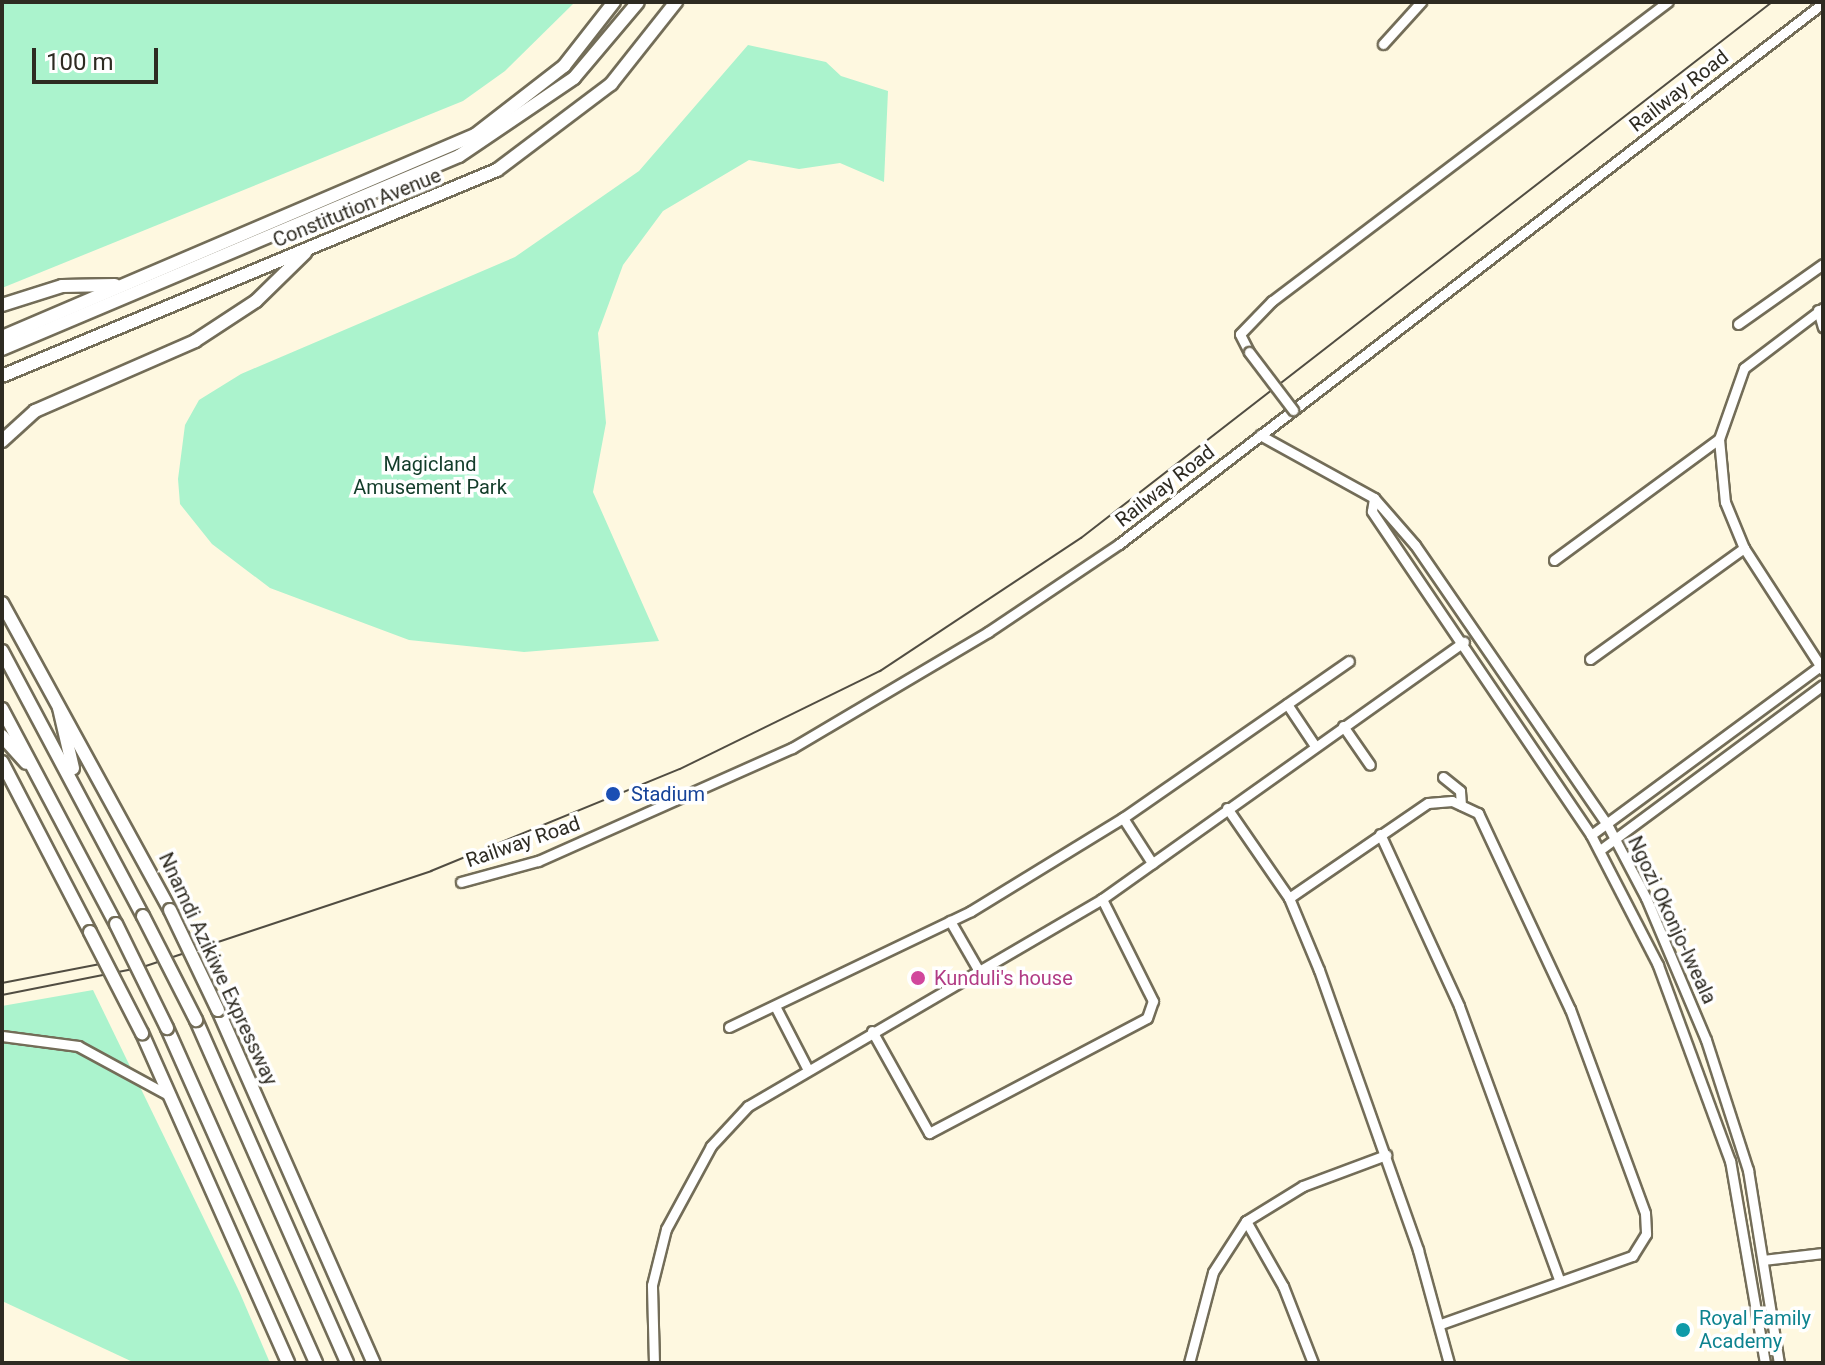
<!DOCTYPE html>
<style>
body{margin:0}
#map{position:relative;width:1825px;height:1365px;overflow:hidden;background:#fef8e0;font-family:Roboto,sans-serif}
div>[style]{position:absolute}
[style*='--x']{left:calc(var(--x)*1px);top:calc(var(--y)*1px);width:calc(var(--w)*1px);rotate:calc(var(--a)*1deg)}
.green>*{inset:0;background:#abf3cd}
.roads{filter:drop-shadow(2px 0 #736d58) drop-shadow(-2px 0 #736d58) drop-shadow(0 2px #736d58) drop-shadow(0 -2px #736d58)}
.minor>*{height:9px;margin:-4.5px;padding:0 4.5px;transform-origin:4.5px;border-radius:4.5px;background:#fff}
.highway>*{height:12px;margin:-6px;padding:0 6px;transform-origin:6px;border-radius:6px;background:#fff}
.tram>*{height:2px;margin:-1px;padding:0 1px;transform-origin:1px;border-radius:1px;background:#514d42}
.bridges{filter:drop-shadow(2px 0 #736d58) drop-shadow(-2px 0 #736d58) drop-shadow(0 2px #736d58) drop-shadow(0 -2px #736d58)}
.minor-bridge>*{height:9px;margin:-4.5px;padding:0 4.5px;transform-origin:4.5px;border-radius:4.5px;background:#fff}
.highway-bridge>*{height:12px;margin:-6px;padding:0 6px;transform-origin:6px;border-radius:6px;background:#fff}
.dots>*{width:22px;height:22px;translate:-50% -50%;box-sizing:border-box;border:4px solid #fff;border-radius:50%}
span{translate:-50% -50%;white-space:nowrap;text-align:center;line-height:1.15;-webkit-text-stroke:7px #fff;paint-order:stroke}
.street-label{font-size:20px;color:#2e2b22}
.park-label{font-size:20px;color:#123c29}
.transit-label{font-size:20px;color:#164399}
.left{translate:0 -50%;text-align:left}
.hotel-label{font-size:20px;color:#b23c85}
.culture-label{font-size:20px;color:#0d838f}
.frame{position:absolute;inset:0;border:4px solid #2e2b22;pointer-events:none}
.scale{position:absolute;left:32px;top:48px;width:126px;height:36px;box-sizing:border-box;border:4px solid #2e2b22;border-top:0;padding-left:10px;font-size:24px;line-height:28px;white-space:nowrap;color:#2e2b22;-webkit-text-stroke:6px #fff;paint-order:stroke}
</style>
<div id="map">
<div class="green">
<div style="clip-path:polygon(2px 2px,575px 2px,505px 71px,463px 101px,2px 288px)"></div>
<div style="clip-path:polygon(748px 45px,826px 62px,841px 76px,888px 91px,884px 182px,840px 163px,799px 169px,749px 160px,663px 211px,623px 265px,598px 333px,606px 423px,593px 492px,659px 641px,524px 652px,409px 640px,270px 588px,212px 544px,180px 504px,178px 479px,185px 425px,199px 400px,241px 374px,515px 257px,639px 171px)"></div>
<div style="clip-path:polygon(93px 990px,239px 1291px,270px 1363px,135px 1363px,2px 1301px,2px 1006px)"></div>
</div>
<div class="roads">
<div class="minor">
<div style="--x:1383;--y:44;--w:57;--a:-47.9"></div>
<div style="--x:1823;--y:308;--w:99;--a:142.8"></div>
<div style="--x:1744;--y:368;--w:75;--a:109.4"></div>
<div style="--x:1719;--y:439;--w:63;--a:84.6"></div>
<div style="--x:1725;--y:502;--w:50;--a:67.6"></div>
<div style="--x:1744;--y:548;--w:145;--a:57.1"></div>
<div style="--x:1818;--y:310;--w:18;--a:74"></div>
<div style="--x:1738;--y:324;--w:104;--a:-35.2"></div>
<div style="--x:1249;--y:352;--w:20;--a:-117"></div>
<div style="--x:1240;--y:334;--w:46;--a:-45.9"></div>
<div style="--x:1272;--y:301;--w:496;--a:-37.1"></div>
<div style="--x:1260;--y:435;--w:130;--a:28.9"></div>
<div style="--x:1554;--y:560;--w:205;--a:-36.3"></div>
<div style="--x:1590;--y:659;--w:190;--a:-35.8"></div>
<div style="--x:1287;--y:704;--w:50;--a:56.3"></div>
<div style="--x:1343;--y:726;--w:47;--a:55.3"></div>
<div style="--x:1443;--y:777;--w:22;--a:39"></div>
<div style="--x:1460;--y:791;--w:14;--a:86"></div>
<div style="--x:1227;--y:808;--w:109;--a:55.4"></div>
<div style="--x:1289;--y:898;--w:78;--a:67.4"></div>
<div style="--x:1319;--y:970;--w:297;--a:70.5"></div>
<div style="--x:1418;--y:1250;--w:117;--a:74.7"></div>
<div style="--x:1123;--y:818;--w:54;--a:57.2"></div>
<div style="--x:1380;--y:834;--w:189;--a:65.3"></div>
<div style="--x:1459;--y:1006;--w:292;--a:69.9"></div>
<div style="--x:1591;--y:835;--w:288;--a:-36.4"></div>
<div style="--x:1600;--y:850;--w:277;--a:-36.5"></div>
<div style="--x:461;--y:882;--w:80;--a:-15.3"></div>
<div style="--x:538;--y:861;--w:278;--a:-24"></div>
<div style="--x:792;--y:748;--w:228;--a:-30.6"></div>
<div style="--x:988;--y:632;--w:158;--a:-33.9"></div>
<div style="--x:1119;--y:544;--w:888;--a:-37.54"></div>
<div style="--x:1289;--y:898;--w:168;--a:-34.4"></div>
<div style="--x:1428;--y:803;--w:24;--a:-5"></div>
<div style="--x:1452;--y:801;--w:29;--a:25"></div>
<div style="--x:1478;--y:813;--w:217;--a:64.9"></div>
<div style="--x:1570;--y:1009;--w:217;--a:69.8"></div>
<div style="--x:1645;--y:1213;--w:21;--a:87"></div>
<div style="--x:1646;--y:1234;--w:26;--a:122"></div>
<div style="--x:1632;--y:1256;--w:203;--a:160.4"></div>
<div style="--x:950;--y:921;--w:60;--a:60"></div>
<div style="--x:775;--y:1006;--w:68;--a:62.7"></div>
<div style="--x:729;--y:1027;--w:268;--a:-25.6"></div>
<div style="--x:971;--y:911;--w:178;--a:-31.5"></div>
<div style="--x:1123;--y:818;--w:275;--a:-34.8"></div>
<div style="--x:872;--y:1031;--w:117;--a:60.8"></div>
<div style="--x:929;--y:1133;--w:246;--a:-27.8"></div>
<div style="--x:1147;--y:1018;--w:18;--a:-71"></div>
<div style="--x:1153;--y:1001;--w:114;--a:-116.6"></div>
<div style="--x:2;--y:1036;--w:77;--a:7.5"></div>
<div style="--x:78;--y:1046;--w:105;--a:28.5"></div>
<div style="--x:1246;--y:1221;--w:75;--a:60.4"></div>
<div style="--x:1283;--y:1286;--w:83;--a:68.7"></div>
<div style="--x:1763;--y:1260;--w:60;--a:-6.7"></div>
<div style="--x:654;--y:1363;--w:78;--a:-91.5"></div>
<div style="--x:652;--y:1285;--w:58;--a:-76"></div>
<div style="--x:666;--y:1229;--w:94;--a:-61.5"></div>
<div style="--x:711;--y:1146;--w:54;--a:-47.2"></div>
<div style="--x:748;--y:1106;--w:410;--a:-30.3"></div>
<div style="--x:1102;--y:899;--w:444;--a:-35.4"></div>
<div style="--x:1189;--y:1363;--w:94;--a:-75.2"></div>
<div style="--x:1213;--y:1272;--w:61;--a:-57.1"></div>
<div style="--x:1246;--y:1221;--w:67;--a:-31.6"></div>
<div style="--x:1303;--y:1186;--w:89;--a:-20.5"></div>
<div style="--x:1765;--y:1363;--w:205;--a:-99.8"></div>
<div style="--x:1730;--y:1161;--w:209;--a:-110.2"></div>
<div style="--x:1658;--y:965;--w:146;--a:-117.3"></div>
<div style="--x:1591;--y:835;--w:391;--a:-124.1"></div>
<div style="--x:1372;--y:511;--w:13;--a:-81"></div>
<div style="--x:1374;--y:498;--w:62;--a:48.9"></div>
<div style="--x:1415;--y:545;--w:339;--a:55.5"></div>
<div style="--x:1607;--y:824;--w:84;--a:62.2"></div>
<div style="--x:1646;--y:898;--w:154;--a:67.1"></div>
<div style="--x:1706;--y:1040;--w:137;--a:72.1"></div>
<div style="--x:1748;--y:1170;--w:195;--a:80.9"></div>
</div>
<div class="highway">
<div style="--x:2;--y:305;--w:63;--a:-17.6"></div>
<div style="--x:62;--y:286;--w:53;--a:-1.1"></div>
<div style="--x:2;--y:337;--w:514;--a:-23.13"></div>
<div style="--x:475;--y:135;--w:113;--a:-37.8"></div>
<div style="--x:564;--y:66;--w:81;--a:-52"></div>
<div style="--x:2;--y:349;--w:496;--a:-22.9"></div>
<div style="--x:459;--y:156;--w:139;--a:-34.1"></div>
<div style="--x:574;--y:78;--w:99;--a:-49.9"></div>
<div style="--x:2;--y:376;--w:536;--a:-22.6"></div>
<div style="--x:497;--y:170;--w:143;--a:-37"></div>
<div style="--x:611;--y:84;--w:105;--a:-51.6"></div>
<div style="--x:2;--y:441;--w:45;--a:-42.3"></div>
<div style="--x:35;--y:411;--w:175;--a:-23.6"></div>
<div style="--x:195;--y:341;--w:73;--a:-33.3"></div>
<div style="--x:256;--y:301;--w:69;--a:-44.4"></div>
<div style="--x:2;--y:603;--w:350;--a:61.3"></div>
<div style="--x:2;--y:651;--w:300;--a:62"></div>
<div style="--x:59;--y:708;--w:62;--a:76.9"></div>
<div style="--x:2;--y:709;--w:243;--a:62.1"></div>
<div style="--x:2;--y:736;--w:36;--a:48"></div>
<div style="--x:2;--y:762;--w:191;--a:62.6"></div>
<div style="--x:218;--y:1010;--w:386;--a:66.2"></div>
<div style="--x:196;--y:1020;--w:375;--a:66.2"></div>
<div style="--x:167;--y:1028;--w:367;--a:66"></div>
<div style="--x:142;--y:1033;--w:361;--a:66.1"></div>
</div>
</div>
<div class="tram">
<div style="--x:2;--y:983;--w:100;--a:-11"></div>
<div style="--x:2;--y:995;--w:144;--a:-11.2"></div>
<div style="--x:143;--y:967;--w:304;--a:-18.4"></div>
<div style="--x:431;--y:871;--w:269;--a:-22.3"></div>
<div style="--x:680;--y:769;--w:223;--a:-26.1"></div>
<div style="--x:880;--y:671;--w:241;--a:-33.5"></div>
<div style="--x:1081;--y:538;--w:875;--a:-37.8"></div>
</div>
<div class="bridges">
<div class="minor-bridge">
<div style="--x:1249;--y:352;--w:73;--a:52.8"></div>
</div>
<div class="highway-bridge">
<div style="--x:170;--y:910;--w:111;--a:64.4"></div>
<div style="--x:143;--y:916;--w:117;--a:63"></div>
<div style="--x:116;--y:924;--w:116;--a:63.9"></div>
<div style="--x:90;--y:932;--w:114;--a:62.8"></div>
</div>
</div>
<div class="dots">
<div style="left:613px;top:794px;background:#1a4fb4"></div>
<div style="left:918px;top:978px;background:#d1479c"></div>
<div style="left:1683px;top:1330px;background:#0f9aa8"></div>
</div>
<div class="street-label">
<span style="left:1679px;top:91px;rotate:-38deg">Railway Road</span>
<span style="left:357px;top:208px;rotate:-22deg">Constitution Avenue</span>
<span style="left:1165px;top:486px;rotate:-38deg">Railway Road</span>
<span style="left:523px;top:842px;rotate:-19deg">Railway Road</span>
<span style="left:1672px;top:920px;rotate:65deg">Ngozi Okonjo-Iweala</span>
<span style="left:218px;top:969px;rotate:65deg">Nnamdi Azikiwe Expressway</span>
</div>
<div class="park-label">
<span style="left:430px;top:476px">Magicland<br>Amusement Park</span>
</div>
<div class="transit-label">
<span class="left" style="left:631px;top:794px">Stadium</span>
</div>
<div class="hotel-label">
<span class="left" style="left:934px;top:978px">Kunduli's house</span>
</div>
<div class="culture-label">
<span class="left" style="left:1699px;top:1330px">Royal Family<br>Academy</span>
</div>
<div class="frame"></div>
<div class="scale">100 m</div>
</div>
